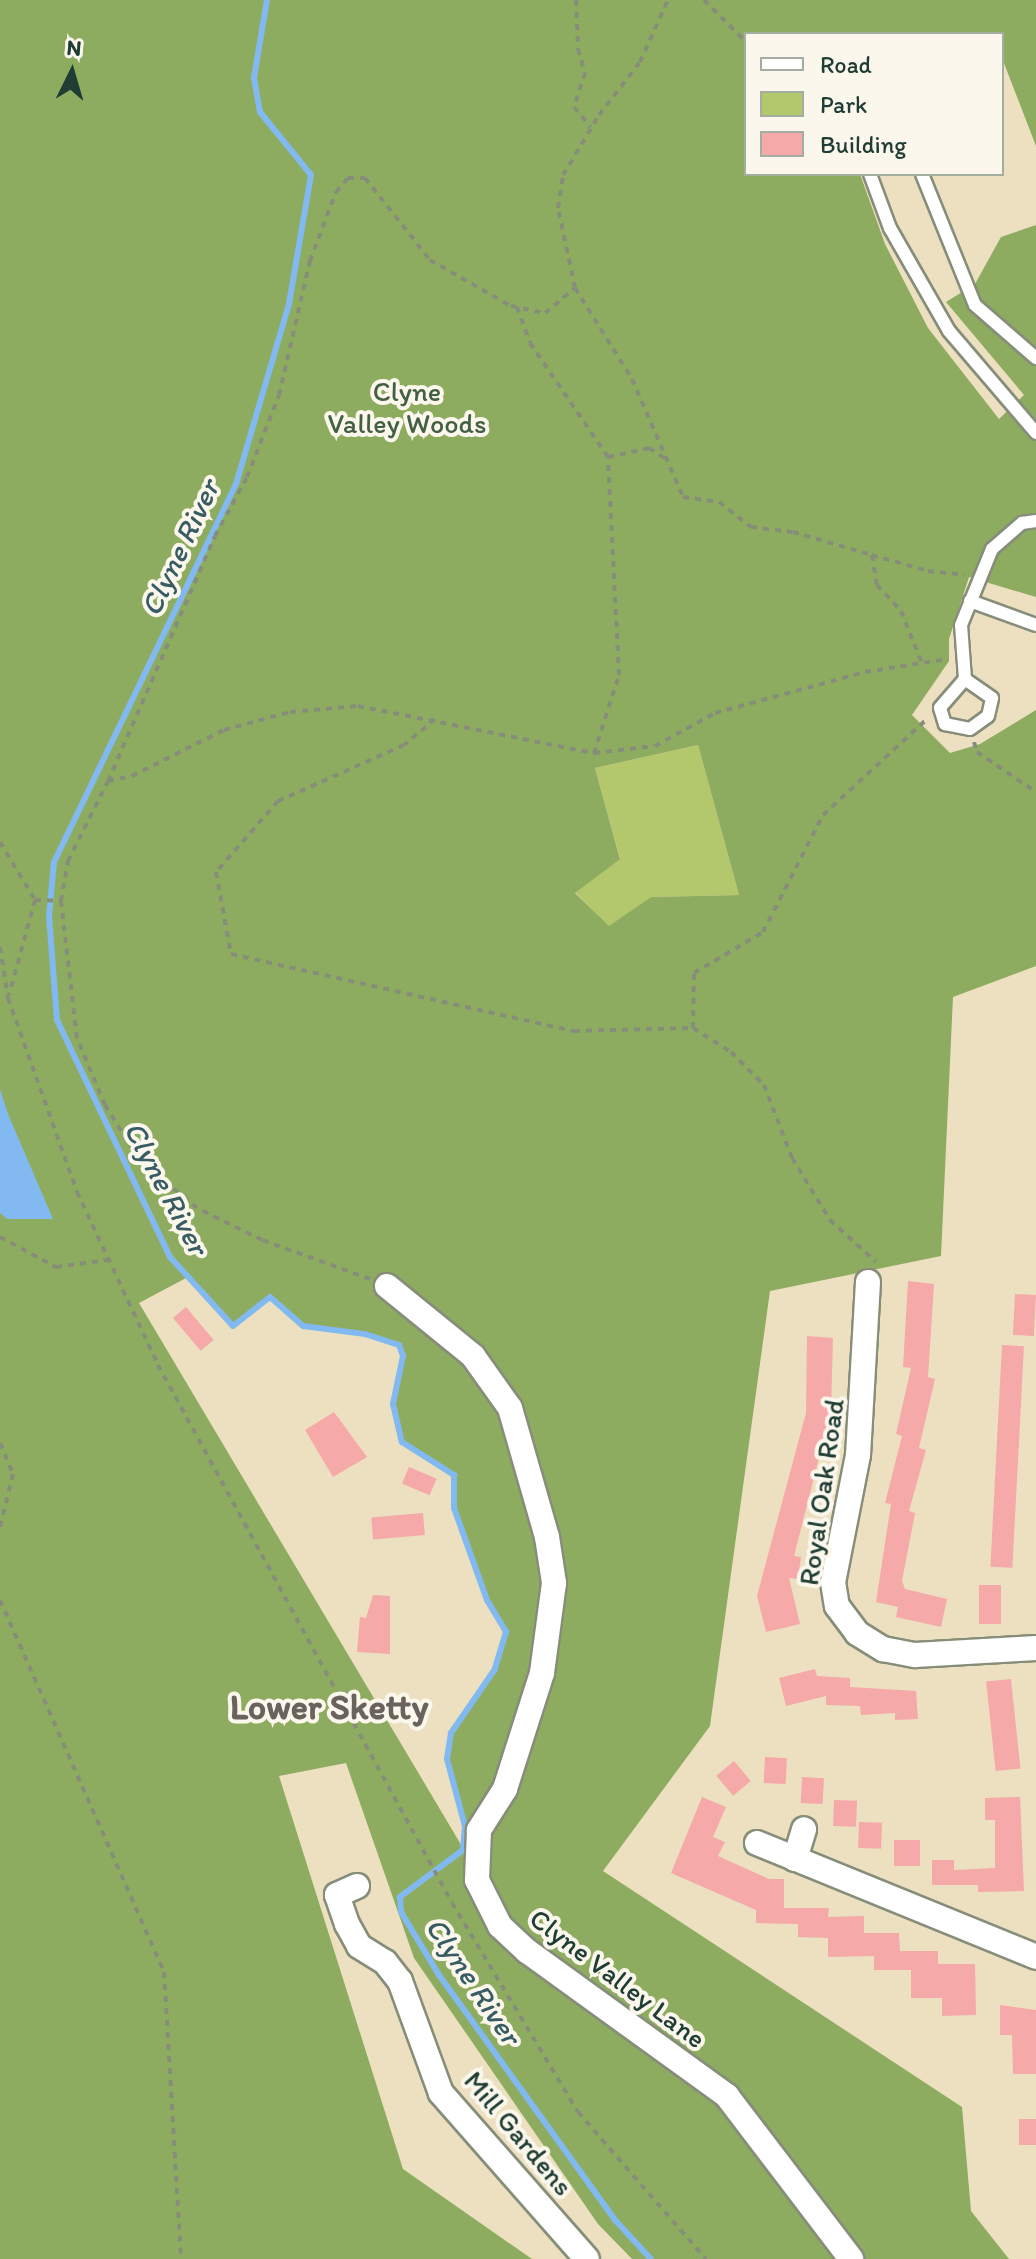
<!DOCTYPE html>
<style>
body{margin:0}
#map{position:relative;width:1036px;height:2259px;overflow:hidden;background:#ece0c0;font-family:Itim,sans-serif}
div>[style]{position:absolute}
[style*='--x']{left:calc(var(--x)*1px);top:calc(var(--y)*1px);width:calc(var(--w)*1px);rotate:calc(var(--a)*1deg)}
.green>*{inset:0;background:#b3c86c}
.forest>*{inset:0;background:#8eac60}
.water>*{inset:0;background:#82b9f1}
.stream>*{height:6px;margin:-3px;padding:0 3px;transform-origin:3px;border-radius:3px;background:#82b9f1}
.building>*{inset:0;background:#f5a9a8;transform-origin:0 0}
.path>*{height:4px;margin-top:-2px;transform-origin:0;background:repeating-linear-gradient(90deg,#868e7a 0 6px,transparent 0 12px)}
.roads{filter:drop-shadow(2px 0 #868e7a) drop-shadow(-2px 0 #868e7a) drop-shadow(0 2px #868e7a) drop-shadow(0 -2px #868e7a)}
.lane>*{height:12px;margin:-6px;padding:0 6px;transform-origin:6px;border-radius:6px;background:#fff}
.street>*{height:24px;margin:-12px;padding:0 12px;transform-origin:12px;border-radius:12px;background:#fff}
span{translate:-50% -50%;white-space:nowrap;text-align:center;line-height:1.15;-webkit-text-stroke:8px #fbf7ec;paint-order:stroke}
.park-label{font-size:28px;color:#446042}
.street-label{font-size:28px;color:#1f3d34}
.water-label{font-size:30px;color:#385c63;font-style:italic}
.district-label{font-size:36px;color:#6a635d;font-weight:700}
.legend{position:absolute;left:744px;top:32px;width:260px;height:144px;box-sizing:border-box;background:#fbf7ec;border:2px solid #a3ada2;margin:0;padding:10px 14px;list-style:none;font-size:24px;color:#1f3d34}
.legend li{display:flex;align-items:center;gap:16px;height:40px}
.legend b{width:40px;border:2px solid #a3ada2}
.north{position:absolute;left:32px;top:32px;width:80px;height:80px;-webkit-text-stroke:6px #fbf7ec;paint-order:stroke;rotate:5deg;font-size:22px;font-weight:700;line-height:32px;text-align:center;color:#1f3d34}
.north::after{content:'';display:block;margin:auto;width:28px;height:36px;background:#1f3d34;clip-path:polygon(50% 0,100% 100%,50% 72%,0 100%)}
</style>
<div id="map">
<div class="green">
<div style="clip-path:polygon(698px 745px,739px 895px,651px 897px,609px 927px,575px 892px,620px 858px,595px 768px)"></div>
</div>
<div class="forest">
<div style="clip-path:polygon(evenodd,0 0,1036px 0,1036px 146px,1002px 58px,1002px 34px,746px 34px,746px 174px,860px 174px,885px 244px,928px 328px,999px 419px,1024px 395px,946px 302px,975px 284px,1001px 237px,1036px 225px,1036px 597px,969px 577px,949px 639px,949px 661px,912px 715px,950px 753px,980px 744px,1036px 710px,1036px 966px,953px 997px,941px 1256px,770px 1291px,710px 1726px,603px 1871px,962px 2107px,971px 2211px,1009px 2259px,632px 2259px,598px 2224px,414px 1958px,346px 1763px,279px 1776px,403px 2169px,532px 2259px,0 2259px,0 0,698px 745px,739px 895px,651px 897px,609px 926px,575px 893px,620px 859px,595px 768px,698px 745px,0 0,188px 1277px,233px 1326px,270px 1297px,303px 1326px,365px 1334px,399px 1345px,403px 1356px,393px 1404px,402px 1442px,454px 1475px,454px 1508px,487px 1600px,506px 1632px,495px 1669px,451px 1733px,447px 1759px,465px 1826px,463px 1848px,139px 1303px,188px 1277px)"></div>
</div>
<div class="water">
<div style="clip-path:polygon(0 1089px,8px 1114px,53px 1219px,7px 1219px,0 1213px)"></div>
</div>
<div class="stream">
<div style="--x:267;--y:0;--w:79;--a:99.5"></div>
<div style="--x:254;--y:78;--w:35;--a:80"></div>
<div style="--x:260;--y:112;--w:81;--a:51"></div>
<div style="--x:311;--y:175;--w:131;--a:99.7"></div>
<div style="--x:289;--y:304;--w:188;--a:106.4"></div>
<div style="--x:236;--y:484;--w:420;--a:115.7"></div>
<div style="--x:54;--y:862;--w:54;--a:95.3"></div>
<div style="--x:49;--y:916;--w:104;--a:85.6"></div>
<div style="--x:57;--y:1020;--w:263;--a:64.5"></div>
<div style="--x:170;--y:1257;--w:93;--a:47.6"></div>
<div style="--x:233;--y:1326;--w:47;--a:-38.1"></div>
<div style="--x:270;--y:1297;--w:44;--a:41.3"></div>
<div style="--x:303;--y:1326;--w:63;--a:7.4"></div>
<div style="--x:365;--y:1334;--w:36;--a:18"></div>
<div style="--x:399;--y:1345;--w:12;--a:70"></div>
<div style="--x:403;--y:1356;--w:49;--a:101.8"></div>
<div style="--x:393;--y:1404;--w:39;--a:77"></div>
<div style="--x:402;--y:1442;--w:62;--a:32.4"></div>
<div style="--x:454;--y:1475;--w:33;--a:90"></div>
<div style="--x:454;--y:1508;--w:98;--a:70.3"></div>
<div style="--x:487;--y:1600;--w:37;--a:59"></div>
<div style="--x:506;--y:1632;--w:39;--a:107"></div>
<div style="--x:495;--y:1669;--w:78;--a:124.5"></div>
<div style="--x:451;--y:1733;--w:26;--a:99"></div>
<div style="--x:447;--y:1759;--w:69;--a:75"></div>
<div style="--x:465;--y:1826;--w:24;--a:95"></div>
<div style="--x:463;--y:1850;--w:79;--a:143.3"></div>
<div style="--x:400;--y:1897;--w:15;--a:86"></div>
<div style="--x:401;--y:1912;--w:74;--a:58.9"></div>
<div style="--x:439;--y:1975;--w:302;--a:54.3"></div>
<div style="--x:615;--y:2220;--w:53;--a:47.3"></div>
</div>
<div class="building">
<div style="clip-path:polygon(908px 1281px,934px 1284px,928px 1377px,935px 1379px,919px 1448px,926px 1450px,909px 1511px,915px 1513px,902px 1581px,905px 1589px,947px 1599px,941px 1627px,896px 1617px,898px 1607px,876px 1602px,891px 1504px,885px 1503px,902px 1436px,896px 1434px,911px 1368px,903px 1367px)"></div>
<div style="left:1015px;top:1294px;width:21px;height:41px;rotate:3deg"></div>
<div style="left:186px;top:1307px;width:43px;height:17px;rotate:50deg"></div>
<div style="clip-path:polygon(807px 1336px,833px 1338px,831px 1411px,794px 1556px,801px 1557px,798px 1579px,789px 1578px,800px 1624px,766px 1632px,757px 1596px,806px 1413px)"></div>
<div style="left:1002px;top:1345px;width:22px;height:222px;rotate:3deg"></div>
<div style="clip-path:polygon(334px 1412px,367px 1457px,333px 1477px,305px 1430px)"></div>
<div style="left:409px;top:1467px;width:30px;height:18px;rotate:23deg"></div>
<div style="left:423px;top:1513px;width:22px;height:52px;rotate:85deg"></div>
<div style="left:979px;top:1585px;width:22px;height:39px"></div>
<div style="clip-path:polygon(373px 1595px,390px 1596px,390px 1654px,357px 1652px,360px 1617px,366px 1618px)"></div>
<div style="clip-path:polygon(815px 1669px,817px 1676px,850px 1678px,850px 1687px,916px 1691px,918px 1719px,895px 1720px,895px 1713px,861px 1715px,860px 1706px,826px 1705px,826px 1696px,786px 1706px,779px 1678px)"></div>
<div style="left:1011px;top:1679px;width:90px;height:25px;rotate:84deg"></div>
<div style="left:765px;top:1757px;width:22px;height:26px;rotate:3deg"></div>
<div style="left:734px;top:1761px;width:26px;height:23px;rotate:50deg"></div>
<div style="left:802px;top:1777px;width:22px;height:26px;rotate:3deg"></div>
<div style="clip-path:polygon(702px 1797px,726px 1807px,713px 1837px,725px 1842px,718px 1856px,769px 1879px,784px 1879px,784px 1908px,829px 1908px,828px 1917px,864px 1916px,864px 1933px,899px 1933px,900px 1951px,938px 1951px,938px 1964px,975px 1964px,976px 2015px,942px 2016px,942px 1998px,911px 1998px,911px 1970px,874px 1970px,874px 1956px,828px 1957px,828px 1938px,798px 1937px,798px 1924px,756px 1923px,756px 1910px,671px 1873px)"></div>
<div style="clip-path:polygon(1020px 1797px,1024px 1891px,978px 1892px,978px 1885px,932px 1885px,932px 1860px,954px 1860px,954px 1870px,995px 1868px,995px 1820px,985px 1820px,985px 1798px)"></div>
<div style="left:834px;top:1800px;width:23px;height:26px;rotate:2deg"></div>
<div style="left:859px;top:1822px;width:23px;height:26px;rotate:2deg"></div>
<div style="left:894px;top:1840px;width:26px;height:26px"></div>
<div style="clip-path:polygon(1000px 2005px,1036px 2010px,1036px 2074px,1013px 2074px,1012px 2035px,1000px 2035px)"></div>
<div style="left:1019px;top:2119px;width:17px;height:26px"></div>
</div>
<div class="path">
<div style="--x:576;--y:0;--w:49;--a:87.7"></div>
<div style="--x:578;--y:49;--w:25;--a:74"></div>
<div style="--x:585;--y:73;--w:36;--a:108"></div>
<div style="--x:574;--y:107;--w:26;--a:50"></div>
<div style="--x:704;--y:0;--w:59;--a:45"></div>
<div style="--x:575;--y:288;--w:107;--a:57.9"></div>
<div style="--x:632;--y:379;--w:129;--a:66.6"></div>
<div style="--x:683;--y:497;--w:36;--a:8"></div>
<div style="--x:719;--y:502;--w:41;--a:38"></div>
<div style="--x:751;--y:527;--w:42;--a:6.8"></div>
<div style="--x:793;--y:532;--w:82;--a:16.2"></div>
<div style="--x:872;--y:555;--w:30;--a:81"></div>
<div style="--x:877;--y:585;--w:35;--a:47"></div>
<div style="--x:901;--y:611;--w:56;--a:68"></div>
<div style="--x:517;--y:307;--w:38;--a:70"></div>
<div style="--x:530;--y:343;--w:138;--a:55.6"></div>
<div style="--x:872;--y:555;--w:58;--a:15.9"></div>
<div style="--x:928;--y:571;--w:37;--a:6"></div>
<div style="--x:435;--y:719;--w:40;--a:140"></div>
<div style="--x:404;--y:745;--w:138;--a:156"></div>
<div style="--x:278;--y:801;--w:94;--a:131.1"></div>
<div style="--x:216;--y:872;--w:83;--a:79.6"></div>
<div style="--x:231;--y:954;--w:352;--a:12.7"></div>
<div style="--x:574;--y:1031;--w:119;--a:-1.4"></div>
<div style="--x:693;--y:1028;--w:45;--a:32.3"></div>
<div style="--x:731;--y:1052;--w:47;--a:45"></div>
<div style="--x:764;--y:1085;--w:78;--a:69"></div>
<div style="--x:792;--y:1158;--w:73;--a:58.5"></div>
<div style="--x:830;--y:1220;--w:62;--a:42.4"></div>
<div style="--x:974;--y:742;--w:10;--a:73"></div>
<div style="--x:977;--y:752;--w:71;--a:34.1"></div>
<div style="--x:594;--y:753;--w:82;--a:-72.2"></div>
<div style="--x:619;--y:675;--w:218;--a:-92.9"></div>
<div style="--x:608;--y:457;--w:42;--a:-12.4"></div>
<div style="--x:649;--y:448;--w:20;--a:33"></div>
<div style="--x:108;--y:781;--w:25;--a:-12"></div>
<div style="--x:132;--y:776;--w:103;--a:-26.6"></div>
<div style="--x:224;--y:730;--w:68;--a:-15.3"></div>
<div style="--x:290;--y:712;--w:68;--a:-5"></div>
<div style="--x:358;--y:706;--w:241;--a:11.3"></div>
<div style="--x:594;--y:753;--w:61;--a:-6.5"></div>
<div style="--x:655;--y:746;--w:68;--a:-28.8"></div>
<div style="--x:715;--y:713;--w:156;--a:-15.3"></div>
<div style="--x:865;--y:672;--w:83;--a:-9"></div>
<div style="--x:0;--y:842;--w:68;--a:58.9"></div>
<div style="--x:35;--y:900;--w:98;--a:105.3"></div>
<div style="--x:35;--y:900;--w:25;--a:2"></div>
<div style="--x:0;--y:947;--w:52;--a:81.1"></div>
<div style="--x:8;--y:998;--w:206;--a:70.4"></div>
<div style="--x:77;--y:1192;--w:191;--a:64.9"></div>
<div style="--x:158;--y:1365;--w:613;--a:61.34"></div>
<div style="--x:452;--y:1903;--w:244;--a:58.9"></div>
<div style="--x:578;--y:2112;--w:195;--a:49"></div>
<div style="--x:693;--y:1028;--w:55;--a:-89"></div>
<div style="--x:694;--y:973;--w:80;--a:-30.7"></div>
<div style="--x:763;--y:932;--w:131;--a:-62.9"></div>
<div style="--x:823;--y:815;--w:143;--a:-42.7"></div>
<div style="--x:0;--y:1237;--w:64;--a:28.2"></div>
<div style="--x:56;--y:1267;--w:52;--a:-7.7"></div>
<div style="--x:370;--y:1279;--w:115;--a:-160.1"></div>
<div style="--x:262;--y:1240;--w:72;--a:-153.8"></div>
<div style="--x:197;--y:1208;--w:74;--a:-140.5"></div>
<div style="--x:140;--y:1161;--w:66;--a:-122"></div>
<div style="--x:105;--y:1105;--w:73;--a:-112.7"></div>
<div style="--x:77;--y:1038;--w:138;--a:-96.7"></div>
<div style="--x:61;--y:901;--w:41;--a:-80.1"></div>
<div style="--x:68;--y:861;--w:89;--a:-63.4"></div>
<div style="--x:108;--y:781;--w:267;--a:-66.4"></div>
<div style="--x:215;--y:536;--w:67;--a:-61.5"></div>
<div style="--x:247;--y:477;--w:88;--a:-68.7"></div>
<div style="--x:279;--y:395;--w:138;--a:-77"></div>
<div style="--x:310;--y:261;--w:74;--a:-69.4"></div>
<div style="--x:336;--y:192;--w:18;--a:-49"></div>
<div style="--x:348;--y:178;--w:17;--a:0"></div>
<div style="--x:365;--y:178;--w:105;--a:51.6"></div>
<div style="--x:430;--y:260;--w:93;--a:29.6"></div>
<div style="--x:511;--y:306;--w:35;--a:12"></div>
<div style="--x:545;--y:313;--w:39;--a:-40"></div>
<div style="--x:575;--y:288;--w:82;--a:-102"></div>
<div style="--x:558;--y:208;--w:33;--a:-81"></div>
<div style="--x:563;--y:175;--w:70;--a:-59"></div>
<div style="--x:599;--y:115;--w:67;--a:-52.3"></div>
<div style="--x:640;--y:62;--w:68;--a:-65.7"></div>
<div style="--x:0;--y:1443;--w:34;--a:67"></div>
<div style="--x:13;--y:1474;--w:55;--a:103.8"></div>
<div style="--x:0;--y:1600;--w:407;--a:66.2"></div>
<div style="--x:164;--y:1972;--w:288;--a:86.6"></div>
</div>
<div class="roads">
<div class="lane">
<div style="--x:870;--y:174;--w:58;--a:69.7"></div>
<div style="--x:890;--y:228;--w:119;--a:60.2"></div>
<div style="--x:949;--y:331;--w:134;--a:49.5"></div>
<div style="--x:922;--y:174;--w:141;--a:68"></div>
<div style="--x:975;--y:305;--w:81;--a:41"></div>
<div style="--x:970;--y:601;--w:70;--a:20"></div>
<div style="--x:965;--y:679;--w:38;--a:131"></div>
<div style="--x:940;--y:708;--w:17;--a:73"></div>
<div style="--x:945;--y:724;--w:25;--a:11"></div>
<div style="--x:970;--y:729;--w:22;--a:-36"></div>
<div style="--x:988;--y:716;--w:18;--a:-77"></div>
<div style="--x:992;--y:698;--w:33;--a:-145"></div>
<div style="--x:965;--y:679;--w:54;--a:-94.2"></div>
<div style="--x:961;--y:625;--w:82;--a:-67.8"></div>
<div style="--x:992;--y:549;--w:40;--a:-41"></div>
<div style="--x:1022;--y:523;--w:14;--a:-8"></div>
</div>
<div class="street">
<div style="--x:868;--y:1282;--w:173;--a:93.3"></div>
<div style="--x:858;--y:1455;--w:129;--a:101.1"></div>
<div style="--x:833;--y:1582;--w:24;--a:81"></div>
<div style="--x:837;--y:1606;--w:34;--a:53"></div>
<div style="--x:857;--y:1633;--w:31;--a:32"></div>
<div style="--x:883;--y:1649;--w:33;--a:11"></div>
<div style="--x:915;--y:1655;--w:121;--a:-3.3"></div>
<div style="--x:387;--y:1286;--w:111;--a:39.1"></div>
<div style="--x:473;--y:1356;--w:64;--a:54.6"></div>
<div style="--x:510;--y:1408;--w:134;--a:74"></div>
<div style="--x:547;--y:1537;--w:47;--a:81.3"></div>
<div style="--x:554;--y:1583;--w:91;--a:97.6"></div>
<div style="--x:542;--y:1673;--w:122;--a:107.7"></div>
<div style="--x:505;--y:1789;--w:49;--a:122.4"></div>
<div style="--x:479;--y:1830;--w:50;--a:92.3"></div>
<div style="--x:477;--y:1880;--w:51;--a:63.4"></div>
<div style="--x:500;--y:1926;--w:37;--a:43"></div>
<div style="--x:527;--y:1951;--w:247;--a:35.9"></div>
<div style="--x:727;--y:2096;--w:205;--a:52.7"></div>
<div style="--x:757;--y:1843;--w:301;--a:22.2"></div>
<div style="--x:795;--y:1859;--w:31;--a:-73"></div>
<div style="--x:357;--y:1886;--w:22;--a:156"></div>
<div style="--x:337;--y:1895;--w:31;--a:71"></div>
<div style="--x:347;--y:1924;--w:25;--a:61"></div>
<div style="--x:359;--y:1946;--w:31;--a:32"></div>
<div style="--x:385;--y:1962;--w:24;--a:52"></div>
<div style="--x:400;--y:1981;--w:119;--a:69.9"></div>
<div style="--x:441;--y:2093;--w:221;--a:48.7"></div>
</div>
</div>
<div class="park-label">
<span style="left:407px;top:407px">Clyne<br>Valley Woods</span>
</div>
<div class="street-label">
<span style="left:821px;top:1492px;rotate:-82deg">Royal Oak Road</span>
<span style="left:618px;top:1978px;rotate:37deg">Clyne Valley Lane</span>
<span style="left:519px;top:2133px;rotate:50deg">Mill Gardens</span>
</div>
<div class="water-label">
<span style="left:180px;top:548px;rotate:-65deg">Clyne River</span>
<span style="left:166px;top:1188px;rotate:62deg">Clyne River</span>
<span style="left:473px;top:1981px;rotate:56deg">Clyne River</span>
</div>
<div class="district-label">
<span style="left:329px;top:1707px">Lower Sketty</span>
</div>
<ul class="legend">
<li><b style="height:10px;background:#fff"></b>Road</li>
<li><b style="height:22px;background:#b3c86c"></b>Park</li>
<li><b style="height:22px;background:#f5a9a8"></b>Building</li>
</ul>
<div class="north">N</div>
</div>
